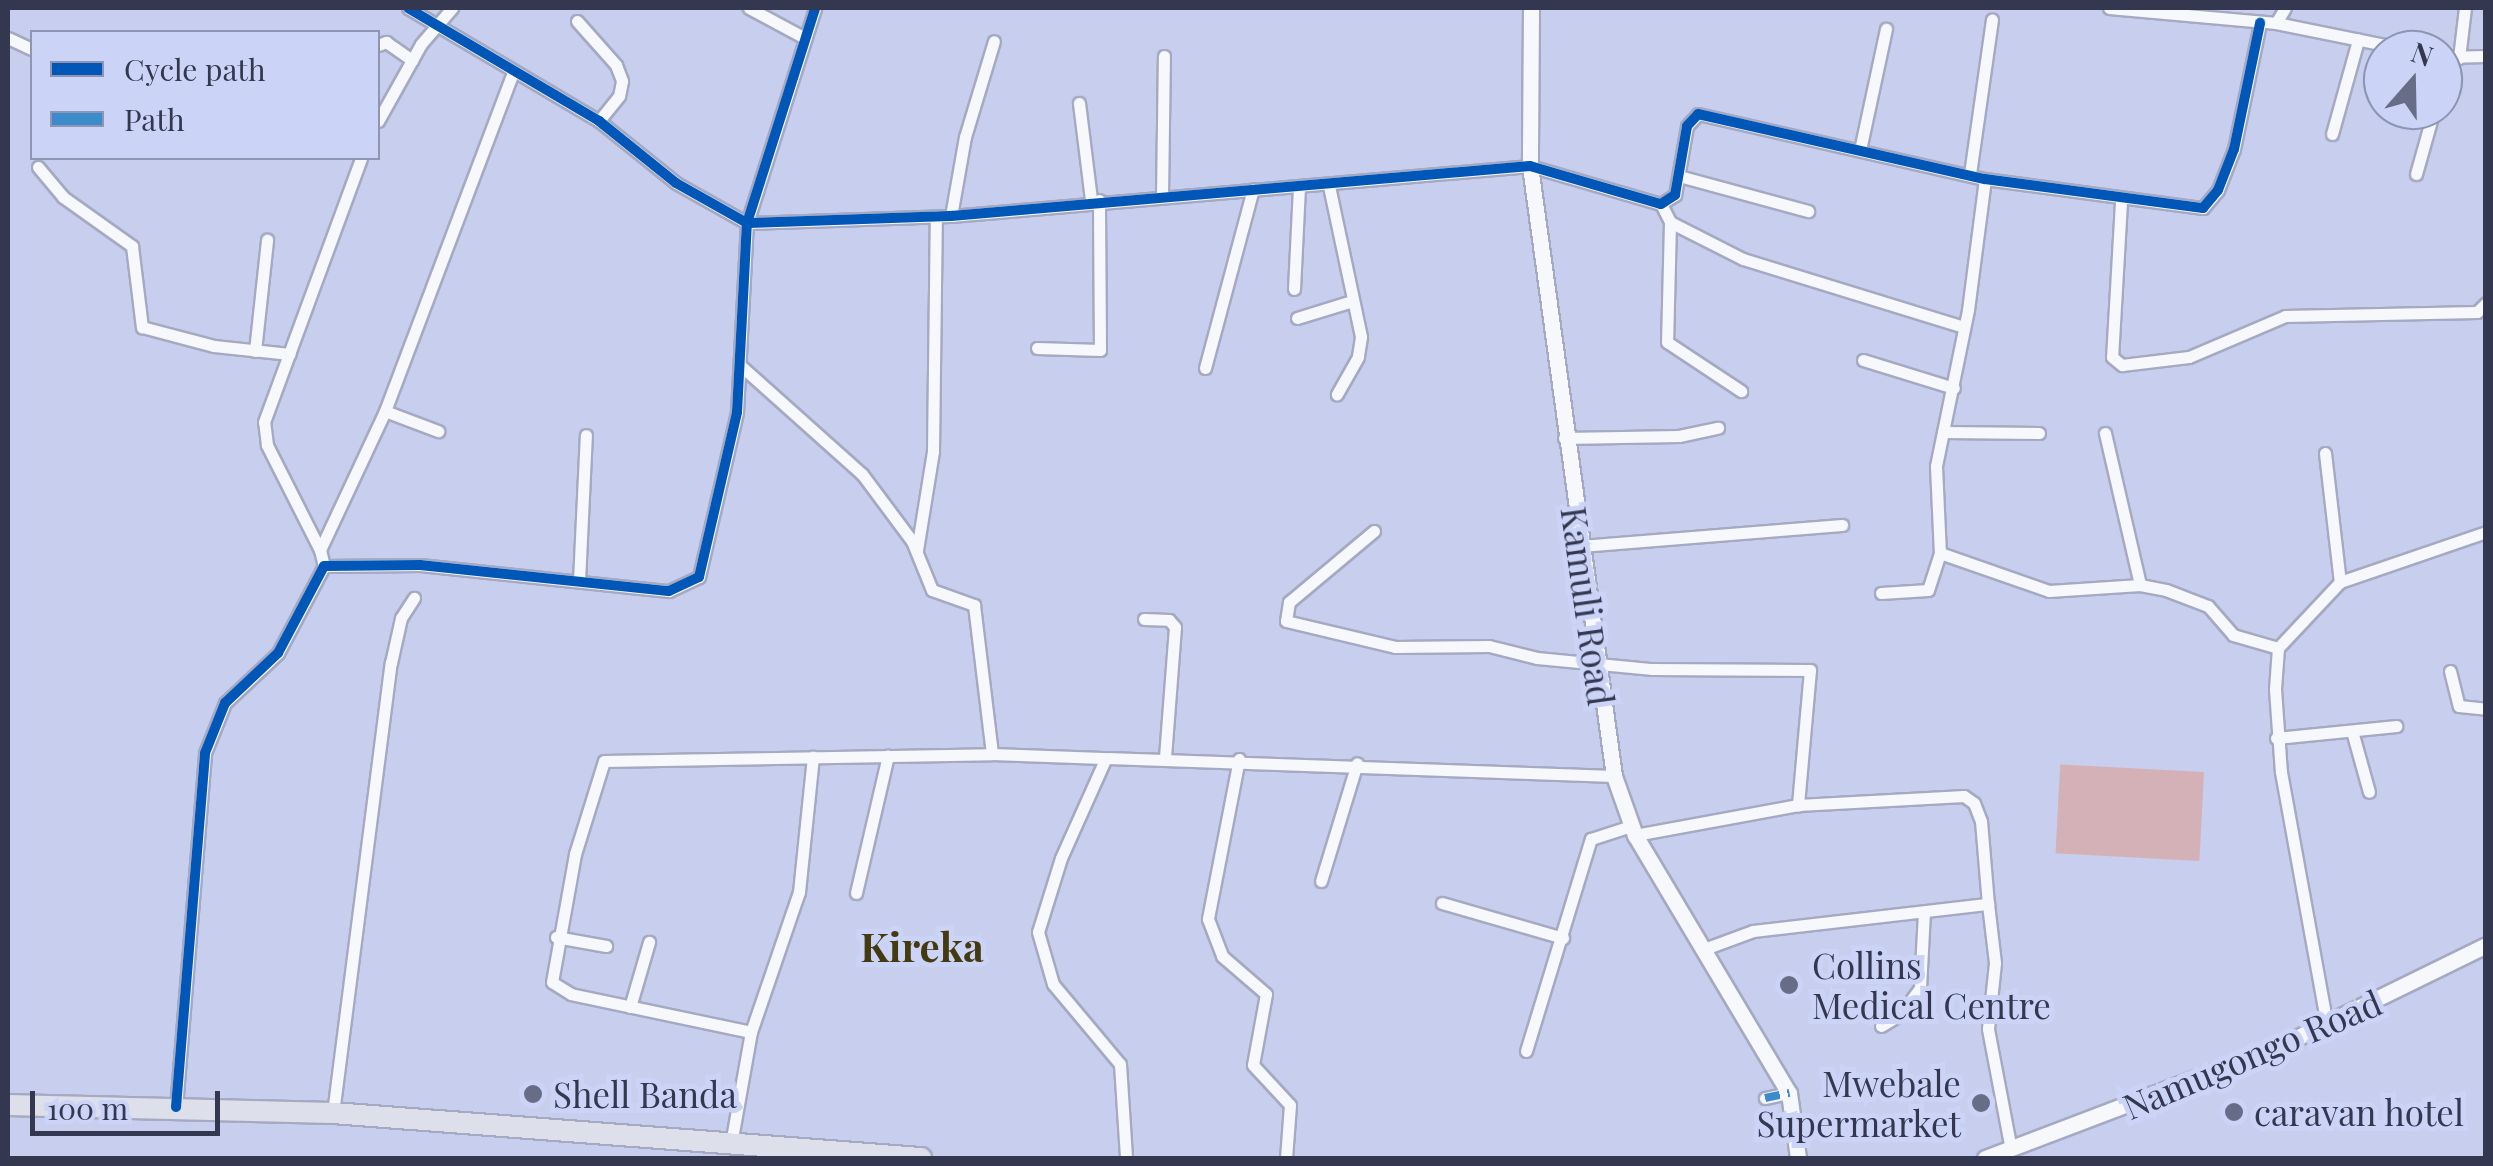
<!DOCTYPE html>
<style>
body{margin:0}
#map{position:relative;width:2493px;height:1166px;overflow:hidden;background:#c8ceee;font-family:"Playfair Display",serif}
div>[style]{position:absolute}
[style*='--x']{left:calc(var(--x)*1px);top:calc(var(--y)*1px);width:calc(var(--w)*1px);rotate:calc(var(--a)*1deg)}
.green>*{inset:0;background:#d4b1b6;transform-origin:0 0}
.roads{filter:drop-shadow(2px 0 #a5a9c2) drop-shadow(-2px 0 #a5a9c2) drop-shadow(0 2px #a5a9c2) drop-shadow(0 -2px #a5a9c2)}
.street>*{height:11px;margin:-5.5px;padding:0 5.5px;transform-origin:5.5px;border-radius:5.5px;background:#f7f8fc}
.secondary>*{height:15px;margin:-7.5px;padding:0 7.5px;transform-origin:7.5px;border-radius:7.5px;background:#f7f8fc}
.highway>*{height:20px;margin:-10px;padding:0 10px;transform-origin:10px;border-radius:10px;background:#dde0eb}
.quiet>*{height:8px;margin-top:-4px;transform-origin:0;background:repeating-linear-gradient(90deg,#3c8ccc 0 15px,transparent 0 23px)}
.cycleway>*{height:10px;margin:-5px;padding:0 5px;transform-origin:5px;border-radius:5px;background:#0057b8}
.dots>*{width:28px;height:28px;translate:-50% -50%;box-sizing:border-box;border:5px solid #cbd3f6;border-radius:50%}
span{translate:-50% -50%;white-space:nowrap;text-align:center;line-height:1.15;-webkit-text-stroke:10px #cbd3f6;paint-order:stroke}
.street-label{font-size:35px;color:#33374f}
.poi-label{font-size:35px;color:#33374f}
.left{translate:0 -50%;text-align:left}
.right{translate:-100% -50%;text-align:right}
.quarter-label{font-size:40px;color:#443a10;font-weight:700}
.frame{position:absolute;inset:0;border:10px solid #33374f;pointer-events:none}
.legend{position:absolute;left:30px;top:30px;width:350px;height:130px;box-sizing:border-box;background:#cbd3f6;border:2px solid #8e95b3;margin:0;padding:12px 18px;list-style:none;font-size:30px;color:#33374f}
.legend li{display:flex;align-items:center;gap:20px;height:50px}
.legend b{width:50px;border:2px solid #8e95b3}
.north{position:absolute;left:2363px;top:30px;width:100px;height:100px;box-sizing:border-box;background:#cbd3f6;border:2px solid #8e95b3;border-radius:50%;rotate:20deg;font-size:28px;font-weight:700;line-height:40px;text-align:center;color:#33374f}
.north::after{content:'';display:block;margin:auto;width:35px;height:45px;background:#676c87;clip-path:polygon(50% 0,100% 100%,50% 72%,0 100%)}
.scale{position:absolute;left:30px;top:1091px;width:190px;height:45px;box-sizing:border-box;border:5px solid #33374f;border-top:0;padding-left:12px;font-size:30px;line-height:35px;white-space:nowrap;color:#33374f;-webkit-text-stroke:8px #cbd3f6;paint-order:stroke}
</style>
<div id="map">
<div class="green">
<div style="left:2204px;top:772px;width:89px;height:144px;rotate:93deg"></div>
</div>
<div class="roads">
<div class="street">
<div style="--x:408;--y:8;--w:222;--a:30.6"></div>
<div style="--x:599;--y:121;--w:99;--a:38.8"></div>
<div style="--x:676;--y:183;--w:81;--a:29.4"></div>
<div style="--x:747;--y:223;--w:204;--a:-2"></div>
<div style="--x:951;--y:216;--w:581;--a:-4.94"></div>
<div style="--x:1530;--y:166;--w:136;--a:16.2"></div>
<div style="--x:1661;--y:204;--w:17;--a:-33"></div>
<div style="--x:1675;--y:195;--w:70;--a:-80.1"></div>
<div style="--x:1687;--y:126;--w:16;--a:-47"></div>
<div style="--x:1698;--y:114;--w:294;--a:12.8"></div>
<div style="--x:1985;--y:179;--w:220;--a:7.6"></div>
<div style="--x:2203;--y:208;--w:23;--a:-50"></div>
<div style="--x:2218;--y:190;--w:44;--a:-68.7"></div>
<div style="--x:2234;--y:149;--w:129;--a:-78.3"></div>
<div style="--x:749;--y:8;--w:64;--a:28.2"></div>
<div style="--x:2109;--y:8;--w:168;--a:5.1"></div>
<div style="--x:2276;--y:23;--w:137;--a:11.4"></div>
<div style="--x:577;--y:21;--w:59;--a:48.4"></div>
<div style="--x:616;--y:65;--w:17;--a:69"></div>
<div style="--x:622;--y:81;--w:15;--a:101"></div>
<div style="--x:619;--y:96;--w:32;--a:129"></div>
<div style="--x:2276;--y:23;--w:17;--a:-59"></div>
<div style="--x:8;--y:38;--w:26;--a:25"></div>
<div style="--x:378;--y:45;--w:9;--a:-21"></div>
<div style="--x:386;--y:42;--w:32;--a:35"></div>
<div style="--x:2443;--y:57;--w:43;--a:-1.3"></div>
<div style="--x:2459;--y:58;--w:50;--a:-83.2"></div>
<div style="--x:1079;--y:103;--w:98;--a:82.9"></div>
<div style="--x:378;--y:121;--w:88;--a:-60.8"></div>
<div style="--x:421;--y:44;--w:48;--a:-49.3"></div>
<div style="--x:2332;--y:134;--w:98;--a:-74.5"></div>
<div style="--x:1860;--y:150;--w:124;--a:-77.9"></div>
<div style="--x:38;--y:167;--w:39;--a:50"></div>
<div style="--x:63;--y:197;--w:85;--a:35.4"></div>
<div style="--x:132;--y:246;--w:82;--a:83"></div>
<div style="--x:142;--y:327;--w:74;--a:14.8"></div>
<div style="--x:214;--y:346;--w:76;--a:6"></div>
<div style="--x:1970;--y:174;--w:156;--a:-81.9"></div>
<div style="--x:2416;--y:174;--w:66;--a:-74.3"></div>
<div style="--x:1679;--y:176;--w:134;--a:15.2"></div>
<div style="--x:1985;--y:179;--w:132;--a:97.4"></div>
<div style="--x:1968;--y:310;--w:159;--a:101.6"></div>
<div style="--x:1936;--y:466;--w:87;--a:87.4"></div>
<div style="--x:1940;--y:553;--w:115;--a:19.2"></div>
<div style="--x:2049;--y:591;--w:91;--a:-3.8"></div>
<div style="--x:2140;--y:585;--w:26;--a:11"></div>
<div style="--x:2166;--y:590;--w:45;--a:20.9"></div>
<div style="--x:2208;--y:606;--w:38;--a:49"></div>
<div style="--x:2233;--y:635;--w:47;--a:16.1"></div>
<div style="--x:1329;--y:186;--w:154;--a:78"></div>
<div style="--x:1361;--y:337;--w:20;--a:99"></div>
<div style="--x:1358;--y:357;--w:43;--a:119.6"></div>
<div style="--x:1162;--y:195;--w:139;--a:-89.2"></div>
<div style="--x:2121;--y:202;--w:155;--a:93.3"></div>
<div style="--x:2112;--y:357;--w:13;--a:39"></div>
<div style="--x:2122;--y:365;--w:67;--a:-6.8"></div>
<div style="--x:2189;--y:357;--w:104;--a:-23.1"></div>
<div style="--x:2285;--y:316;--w:192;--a:-1.2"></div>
<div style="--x:2477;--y:312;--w:13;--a:-45"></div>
<div style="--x:1661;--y:204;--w:20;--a:63"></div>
<div style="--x:1670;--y:222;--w:120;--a:91.4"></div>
<div style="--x:1667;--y:342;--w:89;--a:33.5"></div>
<div style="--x:951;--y:216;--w:80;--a:-80"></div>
<div style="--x:965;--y:137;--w:100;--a:-73.2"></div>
<div style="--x:1670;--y:222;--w:82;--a:26.9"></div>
<div style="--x:1743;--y:259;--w:231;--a:17.1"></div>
<div style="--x:1294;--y:289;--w:102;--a:-87.2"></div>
<div style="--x:1297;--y:318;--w:54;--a:-17.1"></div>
<div style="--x:1037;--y:348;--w:63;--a:1.8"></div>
<div style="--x:1100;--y:350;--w:150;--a:-90.4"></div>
<div style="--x:255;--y:351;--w:112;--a:-83.8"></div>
<div style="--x:1863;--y:360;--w:95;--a:17.1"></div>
<div style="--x:741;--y:366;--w:162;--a:41.8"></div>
<div style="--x:862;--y:474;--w:84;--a:53.3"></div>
<div style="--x:912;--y:541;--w:53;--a:67.8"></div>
<div style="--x:932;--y:590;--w:45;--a:19.7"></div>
<div style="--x:974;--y:605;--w:150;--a:83.1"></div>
<div style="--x:1205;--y:368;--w:185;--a:-75"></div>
<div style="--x:385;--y:411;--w:57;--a:20.7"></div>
<div style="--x:1945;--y:432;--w:94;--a:0.6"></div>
<div style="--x:2105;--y:433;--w:156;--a:77"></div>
<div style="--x:1564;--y:438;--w:115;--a:-1"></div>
<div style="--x:1679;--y:436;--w:40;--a:-12"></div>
<div style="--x:2325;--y:453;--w:130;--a:83.4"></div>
<div style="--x:2340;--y:582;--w:91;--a:133.2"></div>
<div style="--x:2278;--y:648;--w:41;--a:94.2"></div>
<div style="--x:2275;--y:689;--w:83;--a:85.9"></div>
<div style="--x:2281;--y:772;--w:257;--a:79.7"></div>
<div style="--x:1374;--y:531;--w:111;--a:140.1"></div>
<div style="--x:1289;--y:602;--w:19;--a:99"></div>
<div style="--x:1286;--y:621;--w:112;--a:13.4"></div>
<div style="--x:1395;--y:647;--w:94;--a:-0.6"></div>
<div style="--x:1489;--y:646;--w:49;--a:14"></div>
<div style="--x:1537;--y:658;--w:116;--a:5.5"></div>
<div style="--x:1652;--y:669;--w:158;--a:0.4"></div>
<div style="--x:1810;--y:670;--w:136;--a:95.1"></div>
<div style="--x:1580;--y:546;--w:263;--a:-4.6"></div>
<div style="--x:320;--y:550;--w:118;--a:-116.8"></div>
<div style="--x:267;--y:445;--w:23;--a:-97"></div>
<div style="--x:264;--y:422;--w:281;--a:-69.8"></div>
<div style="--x:917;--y:550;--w:100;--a:-80.8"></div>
<div style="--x:933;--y:451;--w:235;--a:-89.3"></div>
<div style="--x:324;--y:566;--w:16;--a:-104"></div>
<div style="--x:320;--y:550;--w:153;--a:-64.9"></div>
<div style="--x:385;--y:411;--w:362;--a:-69.3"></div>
<div style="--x:579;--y:581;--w:146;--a:-87.3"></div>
<div style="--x:2340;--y:582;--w:154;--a:-18.9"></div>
<div style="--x:1881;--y:593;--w:47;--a:-3.7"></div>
<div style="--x:1928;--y:590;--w:39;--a:-72"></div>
<div style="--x:1144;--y:619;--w:25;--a:2"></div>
<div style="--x:1169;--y:620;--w:9;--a:49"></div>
<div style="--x:1175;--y:627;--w:131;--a:94.4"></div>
<div style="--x:2450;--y:671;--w:36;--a:76"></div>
<div style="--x:2459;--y:706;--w:27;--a:6"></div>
<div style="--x:2352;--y:731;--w:63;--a:74.4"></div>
<div style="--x:2276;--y:738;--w:121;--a:-5.7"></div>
<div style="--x:1239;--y:759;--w:163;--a:101"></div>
<div style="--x:1208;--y:919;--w:40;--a:69"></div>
<div style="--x:1222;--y:956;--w:58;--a:40.8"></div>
<div style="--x:1266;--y:994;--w:72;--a:100.4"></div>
<div style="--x:1253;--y:1065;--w:54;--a:47.2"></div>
<div style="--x:1290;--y:1105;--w:53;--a:94.3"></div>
<div style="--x:1104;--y:762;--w:105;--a:114.1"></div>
<div style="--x:1061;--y:858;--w:77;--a:107.3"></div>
<div style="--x:1038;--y:932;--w:54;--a:73.9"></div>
<div style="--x:1053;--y:984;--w:104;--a:50.1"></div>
<div style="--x:1120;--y:1064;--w:94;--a:86.3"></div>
<div style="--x:1635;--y:835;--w:166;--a:-10.4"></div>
<div style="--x:1798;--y:805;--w:166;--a:-3.1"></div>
<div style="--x:1964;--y:796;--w:12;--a:35"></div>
<div style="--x:1974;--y:803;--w:19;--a:69"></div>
<div style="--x:1981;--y:821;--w:83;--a:85.2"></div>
<div style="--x:1321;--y:881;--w:123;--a:-73"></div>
<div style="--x:856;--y:893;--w:141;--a:-76.9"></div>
<div style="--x:1442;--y:903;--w:126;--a:16.1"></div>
<div style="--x:556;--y:937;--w:51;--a:10.2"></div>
<div style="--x:1707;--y:948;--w:49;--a:-20.3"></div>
<div style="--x:1753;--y:931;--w:237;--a:-6.6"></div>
<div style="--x:1988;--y:904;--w:59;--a:83.2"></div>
<div style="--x:1995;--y:963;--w:66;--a:96.1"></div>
<div style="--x:1988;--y:1029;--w:117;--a:79.2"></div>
<div style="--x:630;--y:1007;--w:68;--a:-73.7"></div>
<div style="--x:1881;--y:1026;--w:23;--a:-31"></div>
<div style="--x:1901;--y:1014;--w:32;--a:-54"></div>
<div style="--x:1920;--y:988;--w:76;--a:-87"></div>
<div style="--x:751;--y:1032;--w:184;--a:-168.1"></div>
<div style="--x:571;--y:994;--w:22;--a:-148"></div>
<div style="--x:552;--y:982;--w:130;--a:-79.8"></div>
<div style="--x:575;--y:854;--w:97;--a:-72.7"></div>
<div style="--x:604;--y:761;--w:388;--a:-1"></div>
<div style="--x:992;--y:754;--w:622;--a:2.03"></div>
<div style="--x:1526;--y:1051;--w:222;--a:-73"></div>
<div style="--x:1591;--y:839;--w:42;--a:-18"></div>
<div style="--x:1765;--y:1098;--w:25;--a:-12"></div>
<div style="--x:176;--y:1107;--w:355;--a:-85.3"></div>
<div style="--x:205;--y:753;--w:54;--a:-68.2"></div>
<div style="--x:225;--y:703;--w:73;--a:-43.3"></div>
<div style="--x:278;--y:653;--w:98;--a:-62.1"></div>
<div style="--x:324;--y:566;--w:96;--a:-0.6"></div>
<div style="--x:420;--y:565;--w:250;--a:6"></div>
<div style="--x:669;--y:591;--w:33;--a:-25"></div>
<div style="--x:699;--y:577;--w:169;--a:-77"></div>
<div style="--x:737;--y:412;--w:189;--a:-87"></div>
<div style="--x:747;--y:223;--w:225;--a:-72.4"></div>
<div style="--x:333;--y:1113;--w:454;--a:-82.7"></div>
<div style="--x:391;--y:663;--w:46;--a:-77.5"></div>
<div style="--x:401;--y:618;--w:24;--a:-57"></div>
<div style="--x:731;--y:1144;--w:114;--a:-79.9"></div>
<div style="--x:751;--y:1032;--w:148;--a:-71.1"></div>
<div style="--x:799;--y:892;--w:136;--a:-84.1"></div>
</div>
<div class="secondary">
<div style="--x:1531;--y:8;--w:158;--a:90.4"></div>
<div style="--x:1530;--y:166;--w:616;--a:82.16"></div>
<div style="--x:1614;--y:776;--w:63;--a:70.4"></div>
<div style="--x:1635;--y:835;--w:300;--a:59.2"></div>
<div style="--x:1789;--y:1093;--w:66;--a:82.1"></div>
<div style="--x:1985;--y:1158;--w:316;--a:-20.8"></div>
<div style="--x:2280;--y:1046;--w:229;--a:-26.1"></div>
</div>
<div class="highway">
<div style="--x:8;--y:1105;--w:325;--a:1.4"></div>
<div style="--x:333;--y:1113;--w:590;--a:4.38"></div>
</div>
</div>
<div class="quiet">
<div style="--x:1765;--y:1098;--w:25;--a:-12"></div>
</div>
<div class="cycleway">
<div style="--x:408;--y:8;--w:222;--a:30.6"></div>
<div style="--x:599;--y:121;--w:99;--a:38.8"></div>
<div style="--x:676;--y:183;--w:81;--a:29.4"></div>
<div style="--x:747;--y:223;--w:204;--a:-2"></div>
<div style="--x:951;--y:216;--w:581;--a:-4.94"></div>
<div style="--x:1530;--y:166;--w:136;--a:16.2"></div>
<div style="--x:1661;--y:204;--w:17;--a:-33"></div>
<div style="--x:1675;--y:195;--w:70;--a:-80.1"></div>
<div style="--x:1687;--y:126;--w:16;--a:-47"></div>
<div style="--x:1698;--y:114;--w:294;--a:12.8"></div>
<div style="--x:1985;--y:179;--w:220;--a:7.6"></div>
<div style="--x:2203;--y:208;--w:23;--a:-50"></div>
<div style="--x:2218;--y:190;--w:44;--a:-68.7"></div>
<div style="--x:2234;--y:149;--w:129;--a:-78.3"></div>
<div style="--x:176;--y:1107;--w:355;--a:-85.3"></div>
<div style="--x:205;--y:753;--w:54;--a:-68.2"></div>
<div style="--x:225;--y:703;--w:73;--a:-43.3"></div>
<div style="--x:278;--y:653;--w:98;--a:-62.1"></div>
<div style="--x:324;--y:566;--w:96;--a:-0.6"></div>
<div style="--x:420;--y:565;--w:250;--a:6"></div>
<div style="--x:669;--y:591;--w:33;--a:-25"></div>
<div style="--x:699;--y:577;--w:169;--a:-77"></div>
<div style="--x:737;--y:412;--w:189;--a:-87"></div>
<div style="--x:747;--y:223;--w:225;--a:-72.4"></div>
</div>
<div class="dots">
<div style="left:1789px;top:985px;background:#676c87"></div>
<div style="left:533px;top:1094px;background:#676c87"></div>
<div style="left:1981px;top:1103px;background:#676c87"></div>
<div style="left:2234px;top:1112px;background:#676c87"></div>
</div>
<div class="street-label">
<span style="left:1588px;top:606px;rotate:82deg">Kamuli Road</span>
<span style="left:2252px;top:1054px;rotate:-23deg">Namugongo Road</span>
</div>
<div class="poi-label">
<span class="left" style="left:1812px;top:985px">Collins<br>Medical Centre</span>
<span class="right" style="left:1961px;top:1103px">Mwebale<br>Supermarket</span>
<span class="left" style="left:553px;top:1094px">Shell Banda</span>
<span class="left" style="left:2254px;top:1112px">caravan hotel</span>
</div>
<div class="quarter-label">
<span style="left:922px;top:946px">Kireka</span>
</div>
<div class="frame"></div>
<ul class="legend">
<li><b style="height:12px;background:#0057b8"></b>Cycle path</li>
<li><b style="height:12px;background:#3c8ccc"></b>Path</li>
</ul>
<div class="north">N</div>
<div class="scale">100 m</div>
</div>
